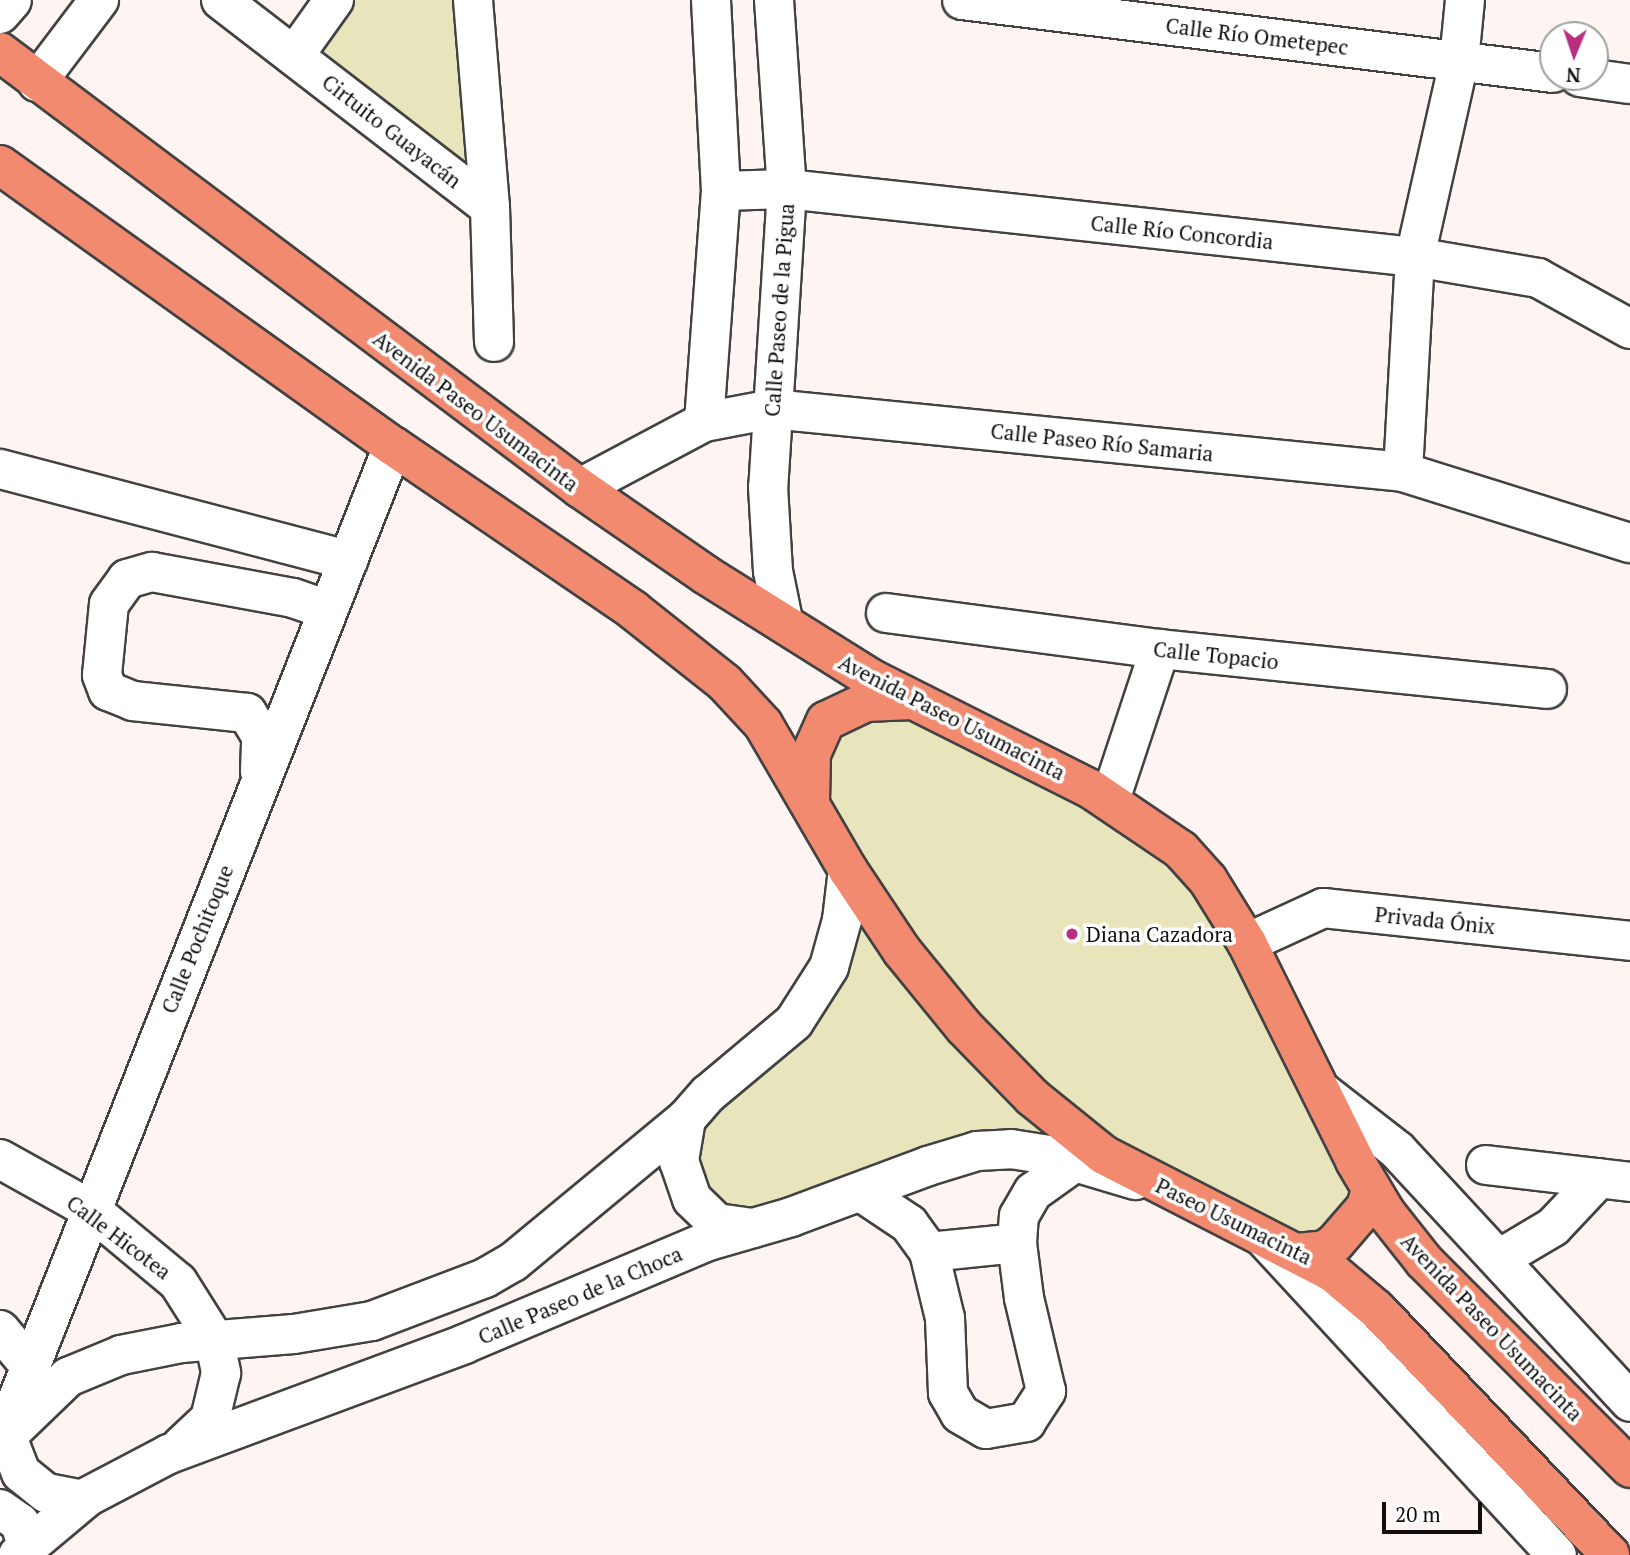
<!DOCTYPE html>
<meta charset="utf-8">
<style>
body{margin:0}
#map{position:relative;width:1630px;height:1555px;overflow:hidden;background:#fef5f2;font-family:"PT Serif",serif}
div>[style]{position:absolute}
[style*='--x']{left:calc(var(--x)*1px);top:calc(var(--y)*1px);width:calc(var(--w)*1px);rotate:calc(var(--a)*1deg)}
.green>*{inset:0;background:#e8e5bd}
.roads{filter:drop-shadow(2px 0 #424242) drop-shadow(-2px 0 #424242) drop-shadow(0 2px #424242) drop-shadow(0 -2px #424242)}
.minor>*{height:38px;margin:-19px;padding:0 19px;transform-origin:19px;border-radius:19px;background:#fff}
.major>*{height:38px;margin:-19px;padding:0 19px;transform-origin:19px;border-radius:19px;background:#f18a6f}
.dots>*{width:19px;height:19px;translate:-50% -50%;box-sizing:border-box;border:4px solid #fff;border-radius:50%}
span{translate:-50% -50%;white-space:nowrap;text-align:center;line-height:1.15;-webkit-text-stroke:7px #fff;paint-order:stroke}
.street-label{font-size:21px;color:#0f0f0f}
.poi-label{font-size:21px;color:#0f0f0f}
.left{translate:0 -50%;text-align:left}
.north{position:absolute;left:1539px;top:21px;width:70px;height:70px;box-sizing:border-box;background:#fff;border:2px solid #9f9f9f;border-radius:50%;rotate:182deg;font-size:19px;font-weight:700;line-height:28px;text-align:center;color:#0f0f0f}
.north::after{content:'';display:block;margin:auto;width:24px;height:32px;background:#b92e81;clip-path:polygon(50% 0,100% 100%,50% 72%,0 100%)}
.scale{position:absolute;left:1382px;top:1502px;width:100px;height:32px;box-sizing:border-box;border:4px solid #0f0f0f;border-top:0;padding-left:9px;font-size:21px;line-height:24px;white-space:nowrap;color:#0f0f0f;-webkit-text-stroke:5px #fff;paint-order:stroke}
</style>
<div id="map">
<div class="green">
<div style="clip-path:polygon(334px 0,473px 0,490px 207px,294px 56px)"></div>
<div style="clip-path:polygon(877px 700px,1181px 850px,1371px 1189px,1325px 1250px,1046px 1154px,861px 1192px,707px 1216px,686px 1119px,774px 1039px,842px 920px,811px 754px)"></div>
</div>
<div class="roads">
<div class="minor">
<div style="--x:221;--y:0;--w:339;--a:37.6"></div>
<div style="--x:473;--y:0;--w:208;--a:85.3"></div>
<div style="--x:490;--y:207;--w:135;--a:88.3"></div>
<div style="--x:774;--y:0;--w:189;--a:86.1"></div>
<div style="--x:787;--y:189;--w:299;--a:93.6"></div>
<div style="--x:768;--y:487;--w:84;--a:86.6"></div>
<div style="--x:773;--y:571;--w:50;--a:78.5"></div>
<div style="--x:962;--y:0;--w:595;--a:7.04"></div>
<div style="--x:0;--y:14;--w:18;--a:-49"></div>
<div style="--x:294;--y:56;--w:69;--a:-54.5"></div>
<div style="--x:1580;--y:77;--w:50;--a:8"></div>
<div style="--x:37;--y:82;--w:103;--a:-52.9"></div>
<div style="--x:721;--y:191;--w:66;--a:-1.7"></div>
<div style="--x:787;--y:189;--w:632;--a:6.18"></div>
<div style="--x:1415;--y:257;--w:125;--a:9.7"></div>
<div style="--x:1538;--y:278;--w:105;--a:29"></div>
<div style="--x:704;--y:422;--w:232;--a:-85.8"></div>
<div style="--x:721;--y:191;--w:191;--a:-93"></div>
<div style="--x:0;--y:469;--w:360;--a:14.7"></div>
<div style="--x:1403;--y:472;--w:215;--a:-86.8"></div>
<div style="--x:1415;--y:257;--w:201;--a:-77.3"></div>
<div style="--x:1459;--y:61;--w:61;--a:-84.4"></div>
<div style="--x:580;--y:488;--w:140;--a:-28"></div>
<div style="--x:704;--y:422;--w:69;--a:-10.8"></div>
<div style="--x:772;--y:409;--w:634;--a:5.7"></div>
<div style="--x:1403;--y:472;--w:238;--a:17.4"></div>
<div style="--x:886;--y:613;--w:276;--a:7.5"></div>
<div style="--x:1160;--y:649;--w:389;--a:5.9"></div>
<div style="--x:260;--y:772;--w:36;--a:-88"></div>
<div style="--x:261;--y:736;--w:27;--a:-121"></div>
<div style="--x:247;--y:713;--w:115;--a:-174"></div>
<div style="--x:133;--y:701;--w:27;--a:-158"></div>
<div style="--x:108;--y:691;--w:17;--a:-111"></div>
<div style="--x:102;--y:675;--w:71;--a:-84.4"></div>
<div style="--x:109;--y:604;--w:31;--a:-54"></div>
<div style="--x:127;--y:579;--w:26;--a:-16"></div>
<div style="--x:152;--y:572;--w:143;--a:10.4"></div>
<div style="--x:293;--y:598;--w:37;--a:19"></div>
<div style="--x:1110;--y:800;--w:159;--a:-71.7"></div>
<div style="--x:1247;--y:943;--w:84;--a:-24.7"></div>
<div style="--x:1323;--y:908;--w:309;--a:6.1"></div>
<div style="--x:1321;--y:1091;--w:96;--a:37.8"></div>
<div style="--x:1397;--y:1150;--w:343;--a:47.2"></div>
<div style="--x:686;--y:1119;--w:43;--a:99.5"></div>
<div style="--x:679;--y:1161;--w:40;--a:71.1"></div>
<div style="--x:692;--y:1199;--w:35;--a:44"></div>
<div style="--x:717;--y:1223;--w:36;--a:8"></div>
<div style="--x:0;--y:1159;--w:103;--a:29.1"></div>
<div style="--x:90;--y:1209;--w:114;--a:39.7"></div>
<div style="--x:178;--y:1282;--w:67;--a:57.7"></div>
<div style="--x:214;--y:1339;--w:35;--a:78"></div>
<div style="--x:221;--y:1373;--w:47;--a:103.4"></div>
<div style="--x:210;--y:1419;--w:40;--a:137"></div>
<div style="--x:1486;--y:1165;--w:145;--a:6.7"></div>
<div style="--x:861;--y:1192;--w:58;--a:33.7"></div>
<div style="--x:909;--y:1224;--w:34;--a:54"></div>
<div style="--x:929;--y:1252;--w:68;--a:76.4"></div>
<div style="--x:945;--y:1318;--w:75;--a:87.7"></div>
<div style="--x:948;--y:1393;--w:24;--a:60"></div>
<div style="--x:960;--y:1414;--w:30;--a:30"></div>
<div style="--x:986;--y:1429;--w:41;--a:-9.9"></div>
<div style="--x:1026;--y:1422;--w:37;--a:-57"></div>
<div style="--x:1046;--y:1391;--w:96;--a:-103.3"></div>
<div style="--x:1024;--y:1298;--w:55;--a:-97.3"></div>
<div style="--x:1017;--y:1243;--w:27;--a:-86"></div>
<div style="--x:1019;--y:1216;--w:28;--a:-60"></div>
<div style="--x:1033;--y:1192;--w:52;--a:-35.5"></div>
<div style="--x:1266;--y:1240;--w:429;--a:47.3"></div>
<div style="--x:929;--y:1252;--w:88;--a:-5.8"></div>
<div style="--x:1499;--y:1259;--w:63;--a:-30.7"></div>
<div style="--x:1553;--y:1227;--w:67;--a:-46.8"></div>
<div style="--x:0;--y:1330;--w:47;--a:50.2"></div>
<div style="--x:16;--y:1427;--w:72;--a:-43.9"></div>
<div style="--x:68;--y:1377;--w:57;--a:-22.5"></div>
<div style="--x:121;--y:1355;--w:61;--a:-11.3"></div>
<div style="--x:181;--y:1343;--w:113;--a:-4.6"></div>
<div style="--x:294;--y:1334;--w:79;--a:-9.5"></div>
<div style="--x:372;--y:1321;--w:121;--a:-20.8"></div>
<div style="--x:485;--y:1278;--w:32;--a:-30"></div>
<div style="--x:513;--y:1262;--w:224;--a:-39.6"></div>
<div style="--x:686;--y:1119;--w:33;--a:-49"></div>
<div style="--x:708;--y:1094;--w:112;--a:-39.9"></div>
<div style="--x:794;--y:1022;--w:65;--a:-57.5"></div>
<div style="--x:829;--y:967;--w:49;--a:-74.5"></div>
<div style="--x:842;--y:920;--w:50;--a:-83.2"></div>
<div style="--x:83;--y:1500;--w:38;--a:-169"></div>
<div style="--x:46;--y:1493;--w:32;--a:-141"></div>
<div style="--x:21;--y:1473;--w:33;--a:-111"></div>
<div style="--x:9;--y:1442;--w:42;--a:-79"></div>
<div style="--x:17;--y:1401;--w:1026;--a:-68.51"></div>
<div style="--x:0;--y:1509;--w:24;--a:35"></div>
<div style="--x:20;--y:1523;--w:24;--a:73"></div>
<div style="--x:18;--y:1555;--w:90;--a:-40"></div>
<div style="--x:87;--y:1497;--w:93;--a:-27.7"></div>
<div style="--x:169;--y:1454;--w:315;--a:-20.4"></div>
<div style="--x:464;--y:1344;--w:262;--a:-22.9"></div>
<div style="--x:705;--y:1242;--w:90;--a:-16.2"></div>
<div style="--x:791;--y:1217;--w:146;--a:-20.4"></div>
<div style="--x:928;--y:1166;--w:51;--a:-17"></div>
<div style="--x:977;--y:1151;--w:34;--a:-3"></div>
<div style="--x:1011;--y:1149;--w:45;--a:9"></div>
<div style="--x:1055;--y:1156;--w:84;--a:16.7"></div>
</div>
<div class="major">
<div style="--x:0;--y:52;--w:726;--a:36.93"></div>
<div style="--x:580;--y:488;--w:153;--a:34.6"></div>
<div style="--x:706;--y:575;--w:196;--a:32.1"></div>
<div style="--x:872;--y:679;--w:245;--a:26.7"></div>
<div style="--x:1091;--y:789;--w:109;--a:34.1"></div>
<div style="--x:1181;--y:850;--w:40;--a:48"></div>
<div style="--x:1208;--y:880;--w:74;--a:58.2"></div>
<div style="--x:1247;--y:943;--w:243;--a:63.6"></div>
<div style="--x:1355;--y:1161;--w:61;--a:59.2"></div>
<div style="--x:1386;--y:1213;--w:61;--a:51.6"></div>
<div style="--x:1424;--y:1261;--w:292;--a:45.1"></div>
<div style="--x:0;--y:165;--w:483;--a:35.6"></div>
<div style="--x:393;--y:446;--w:291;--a:34.3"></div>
<div style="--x:633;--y:610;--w:117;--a:38.4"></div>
<div style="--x:725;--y:683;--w:56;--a:47.2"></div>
<div style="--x:763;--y:724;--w:169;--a:59.8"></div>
<div style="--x:848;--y:870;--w:97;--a:56.3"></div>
<div style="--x:902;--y:951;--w:98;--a:50.8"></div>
<div style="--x:964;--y:1027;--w:98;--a:45.8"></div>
<div style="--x:1032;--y:1097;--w:92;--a:38.9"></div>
<div style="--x:1104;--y:1155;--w:256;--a:27.2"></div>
<div style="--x:1332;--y:1272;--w:59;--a:40.2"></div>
<div style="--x:1377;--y:1310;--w:338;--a:46.4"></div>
<div style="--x:810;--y:802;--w:48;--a:-88.8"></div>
<div style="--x:811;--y:754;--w:36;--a:-66"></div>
<div style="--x:826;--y:721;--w:44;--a:-25.4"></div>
<div style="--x:866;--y:702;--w:46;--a:-2.5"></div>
<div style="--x:1297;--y:1253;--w:28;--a:-6"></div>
<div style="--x:1325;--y:1250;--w:12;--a:-35"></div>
<div style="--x:1335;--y:1243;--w:48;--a:-49.3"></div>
<div style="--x:1366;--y:1207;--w:19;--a:-74"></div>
</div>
</div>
<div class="dots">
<div style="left:1072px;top:934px;background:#b92e81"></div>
</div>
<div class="street-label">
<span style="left:1257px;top:36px;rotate:7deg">Calle Río Ometepec</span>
<span style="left:392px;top:131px;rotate:38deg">Cirtuito Guayacán</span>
<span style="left:1182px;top:232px;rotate:6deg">Calle Río Concordia</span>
<span style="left:779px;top:310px;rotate:-86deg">Calle Paseo de la Pigua</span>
<span style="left:476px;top:411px;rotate:37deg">Avenida Paseo Usumacinta</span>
<span style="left:1102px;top:442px;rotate:6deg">Calle Paseo Río Samaria</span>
<span style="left:1216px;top:655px;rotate:6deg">Calle Topacio</span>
<span style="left:952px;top:717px;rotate:27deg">Avenida Paseo Usumacinta</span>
<span style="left:1435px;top:920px;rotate:6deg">Privada Ónix</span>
<span style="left:197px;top:939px;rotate:-68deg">Calle Pochitoque</span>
<span style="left:1234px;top:1221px;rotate:26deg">Paseo Usumacinta</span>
<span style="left:119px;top:1237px;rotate:37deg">Calle Hicotea</span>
<span style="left:580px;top:1295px;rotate:-23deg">Calle Paseo de la Choca</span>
<span style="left:1492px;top:1327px;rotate:46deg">Avenida Paseo Usumacinta</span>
</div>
<div class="poi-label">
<span class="left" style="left:1086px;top:934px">Diana Cazadora</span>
</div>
<div class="north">N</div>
<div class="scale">20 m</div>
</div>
